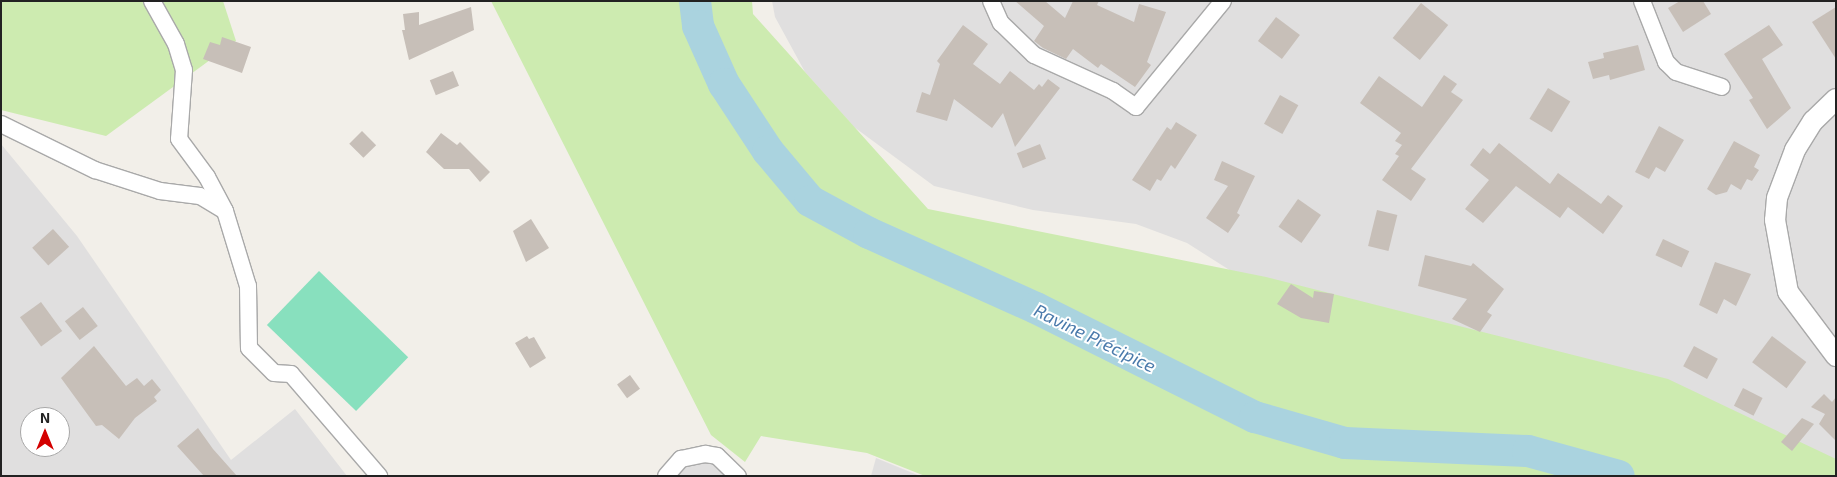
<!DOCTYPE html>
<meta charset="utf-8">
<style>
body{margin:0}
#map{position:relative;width:1837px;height:477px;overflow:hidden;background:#f2efe9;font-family:"Exo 2",sans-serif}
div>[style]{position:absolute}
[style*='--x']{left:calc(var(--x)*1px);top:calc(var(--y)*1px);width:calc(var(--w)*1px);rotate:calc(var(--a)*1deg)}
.residential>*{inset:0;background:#e0dfdf}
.grass>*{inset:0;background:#cdebb0}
.pitch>*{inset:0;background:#88e0be;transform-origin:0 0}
.river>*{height:32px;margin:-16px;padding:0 16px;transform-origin:16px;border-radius:16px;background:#aad3df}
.building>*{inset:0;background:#c7bfb8;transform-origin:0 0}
.roads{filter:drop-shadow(1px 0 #a9a9a9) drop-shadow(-1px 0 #a9a9a9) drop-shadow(0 1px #a9a9a9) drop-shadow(0 -1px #a9a9a9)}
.minor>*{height:16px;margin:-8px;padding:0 8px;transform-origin:8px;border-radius:8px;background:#fff}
.tertiary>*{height:20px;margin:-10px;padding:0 10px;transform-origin:10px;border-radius:10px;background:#fff}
span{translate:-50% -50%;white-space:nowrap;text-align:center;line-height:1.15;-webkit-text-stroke:4px #fff;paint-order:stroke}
.water-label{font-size:18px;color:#4a7aab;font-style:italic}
.frame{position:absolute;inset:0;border:2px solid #222;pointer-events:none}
.north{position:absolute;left:20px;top:407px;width:50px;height:50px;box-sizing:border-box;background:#fff;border:1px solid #a7a7a7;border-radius:50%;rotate:0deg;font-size:14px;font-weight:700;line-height:20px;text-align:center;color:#222}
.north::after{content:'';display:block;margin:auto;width:18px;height:22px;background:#d40000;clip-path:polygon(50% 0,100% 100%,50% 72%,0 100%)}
</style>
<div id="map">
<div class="residential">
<div style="clip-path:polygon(772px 1px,1836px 1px,1836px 476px,1280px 302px,1187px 243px,1136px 224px,1033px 210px,934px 186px,854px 127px,805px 72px,775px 17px)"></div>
<div style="clip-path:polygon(evenodd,1px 144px,77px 236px,231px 460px,295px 409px,347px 476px,1px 476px,1px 144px,30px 417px,60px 417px,60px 447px,30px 447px,30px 417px)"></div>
<div style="clip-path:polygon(717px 456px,738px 476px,666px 476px,669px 469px)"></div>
<div style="clip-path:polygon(876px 458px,920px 476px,871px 476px)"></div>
</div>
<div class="grass">
<div style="clip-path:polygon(1px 1px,223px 1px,236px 41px,106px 136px,1px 110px)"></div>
<div style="clip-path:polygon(491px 1px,752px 1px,753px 14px,928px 209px,1266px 277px,1668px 379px,1836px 459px,1836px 476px,925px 476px,867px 453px,761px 436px,745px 462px,711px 435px)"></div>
</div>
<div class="pitch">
<div style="left:319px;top:271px;width:124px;height:75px;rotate:44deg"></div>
</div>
<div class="river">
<div style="--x:695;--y:1;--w:25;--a:83"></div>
<div style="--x:698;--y:26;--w:64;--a:65.9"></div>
<div style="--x:724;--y:84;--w:80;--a:56.7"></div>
<div style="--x:768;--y:151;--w:65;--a:50"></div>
<div style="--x:810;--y:201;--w:67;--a:28.5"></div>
<div style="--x:869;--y:233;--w:183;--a:24.2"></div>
<div style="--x:1036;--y:308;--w:245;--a:26.5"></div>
<div style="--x:1255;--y:417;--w:94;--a:16.1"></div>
<div style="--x:1345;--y:443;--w:183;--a:2.5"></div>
<div style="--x:1528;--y:451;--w:94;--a:15.4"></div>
</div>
<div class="building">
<div style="clip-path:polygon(1015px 1px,1045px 1px,1065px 18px,1073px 1px,1099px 1px,1097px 5px,1134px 22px,1139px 4px,1166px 12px,1147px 62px,1151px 65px,1135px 87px,1101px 64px,1098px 68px,1073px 49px,1066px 59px,1043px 48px,1034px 41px,1044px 26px)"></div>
<div style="clip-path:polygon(1680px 1px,1703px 1px,1711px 14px,1683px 32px,1668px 8px)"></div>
<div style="left:1421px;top:3px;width:35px;height:45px;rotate:39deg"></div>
<div style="clip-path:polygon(471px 7px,474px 30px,409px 60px,402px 30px,405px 30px,403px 14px,419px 12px,419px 25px)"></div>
<div style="clip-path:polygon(1836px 7px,1836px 59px,1812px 22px)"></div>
<div style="left:1276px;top:17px;width:30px;height:30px;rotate:37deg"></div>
<div style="clip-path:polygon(963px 25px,988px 44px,973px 64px,1000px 84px,1010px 71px,1034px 90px,1039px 84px,1042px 87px,1048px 79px,1060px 88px,1015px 147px,1003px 113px,992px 128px,954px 99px,947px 121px,916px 112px,922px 92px,930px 95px,940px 64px,937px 61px)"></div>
<div style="clip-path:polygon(1769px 25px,1783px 45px,1762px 59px,1791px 108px,1767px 129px,1749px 100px,1753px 98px,1724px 54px)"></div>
<div style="clip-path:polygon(222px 37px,251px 47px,242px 73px,203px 59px,210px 42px,220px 45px)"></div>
<div style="clip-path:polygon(1638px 45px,1645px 70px,1610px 80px,1609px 75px,1593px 79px,1588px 62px,1604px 58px,1603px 53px)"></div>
<div style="left:453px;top:71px;width:16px;height:25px;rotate:68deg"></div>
<div style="clip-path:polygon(1444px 75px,1457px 84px,1451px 92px,1463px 100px,1411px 169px,1426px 179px,1411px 201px,1382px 180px,1399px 156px,1395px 154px,1402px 145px,1395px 141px,1401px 133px,1360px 103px,1379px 76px,1422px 107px)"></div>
<div style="left:1548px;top:88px;width:26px;height:36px;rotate:31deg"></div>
<div style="left:1280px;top:95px;width:21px;height:33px;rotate:29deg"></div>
<div style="clip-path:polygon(1176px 122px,1197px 135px,1175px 169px,1171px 165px,1161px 181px,1157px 179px,1150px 191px,1132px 180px,1167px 127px,1171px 130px)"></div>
<div style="clip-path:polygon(1659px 126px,1684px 140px,1665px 172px,1656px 167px,1649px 179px,1635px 172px)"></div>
<div style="left:362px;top:131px;width:20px;height:18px;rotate:45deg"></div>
<div style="clip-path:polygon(441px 133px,457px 145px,460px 142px,490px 172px,480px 182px,469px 169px,444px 169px,426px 152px)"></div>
<div style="clip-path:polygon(1734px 141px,1760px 155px,1754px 167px,1759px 170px,1752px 181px,1747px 179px,1741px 190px,1731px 184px,1727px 192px,1716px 195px,1707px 189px)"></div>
<div style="clip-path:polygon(1499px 143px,1550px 184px,1558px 173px,1601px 204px,1608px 195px,1623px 206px,1603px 234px,1568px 207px,1560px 218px,1516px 186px,1483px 223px,1465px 209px,1489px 180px,1470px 165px,1483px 148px,1490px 154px)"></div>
<div style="left:1040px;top:144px;width:16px;height:25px;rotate:68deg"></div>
<div style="clip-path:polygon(1222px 161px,1255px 176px,1237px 213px,1240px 215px,1228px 233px,1206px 218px,1228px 186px,1214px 180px)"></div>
<div style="left:1298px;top:199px;width:28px;height:34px;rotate:35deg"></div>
<div style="left:1377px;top:210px;width:21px;height:37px;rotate:14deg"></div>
<div style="clip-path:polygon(531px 219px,549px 248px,526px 262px,513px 231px)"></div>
<div style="left:53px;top:229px;width:24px;height:28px;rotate:48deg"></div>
<div style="left:1663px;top:239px;width:29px;height:18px;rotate:25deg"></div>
<div style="clip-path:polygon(1425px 255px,1471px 266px,1473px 263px,1504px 289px,1487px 312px,1492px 315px,1480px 332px,1452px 319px,1467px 299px,1418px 286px)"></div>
<div style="clip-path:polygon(1715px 262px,1751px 274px,1736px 306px,1724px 299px,1717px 314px,1699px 305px)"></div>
<div style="clip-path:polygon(1291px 284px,1313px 298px,1314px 291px,1334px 294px,1329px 323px,1301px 318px,1277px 304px)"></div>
<div style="left:41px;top:302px;width:36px;height:26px;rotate:54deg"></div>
<div style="left:83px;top:307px;width:24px;height:23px;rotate:52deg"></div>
<div style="clip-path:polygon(527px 336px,529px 339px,534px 337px,546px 358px,530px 368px,515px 343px)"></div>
<div style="left:1772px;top:336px;width:43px;height:33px;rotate:37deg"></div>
<div style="clip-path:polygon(94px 346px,126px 386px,137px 378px,144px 386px,152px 379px,161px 390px,154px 397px,157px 401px,135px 418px,119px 439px,102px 425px,96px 426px,61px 378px)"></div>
<div style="left:1694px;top:346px;width:27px;height:23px;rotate:28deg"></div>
<div style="left:630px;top:375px;width:17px;height:16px;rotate:54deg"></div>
<div style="left:1743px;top:388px;width:22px;height:20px;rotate:27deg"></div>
<div style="clip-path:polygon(1824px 394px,1832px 402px,1836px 397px,1836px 441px,1819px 424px,1825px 414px,1811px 407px)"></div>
<div style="clip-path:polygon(1802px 418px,1814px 424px,1792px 451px,1781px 442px)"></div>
<div style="clip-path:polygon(198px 428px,213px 449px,237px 476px,204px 476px,177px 446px)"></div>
</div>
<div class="roads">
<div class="minor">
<div style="--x:152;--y:1;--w:49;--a:60.8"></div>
<div style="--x:176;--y:44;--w:27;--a:73"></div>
<div style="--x:184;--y:70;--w:69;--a:94.1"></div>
<div style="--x:179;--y:139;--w:47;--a:53.6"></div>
<div style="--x:207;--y:177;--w:38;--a:62"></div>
<div style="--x:225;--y:211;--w:78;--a:73"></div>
<div style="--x:248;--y:286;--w:62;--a:89.1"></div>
<div style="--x:249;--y:348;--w:35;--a:45"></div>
<div style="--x:274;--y:373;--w:17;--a:3"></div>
<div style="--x:291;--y:374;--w:135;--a:49.2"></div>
<div style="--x:991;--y:1;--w:24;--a:66"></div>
<div style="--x:1001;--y:23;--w:46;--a:44.1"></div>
<div style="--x:1034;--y:55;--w:87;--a:24.5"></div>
<div style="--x:1113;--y:91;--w:28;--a:35"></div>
<div style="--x:1136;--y:107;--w:137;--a:-50.6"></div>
<div style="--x:1642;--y:1;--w:66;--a:68.5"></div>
<div style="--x:1666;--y:62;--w:14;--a:45"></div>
<div style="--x:1676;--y:72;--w:48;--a:18.1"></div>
<div style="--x:1;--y:124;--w:105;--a:26.1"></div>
<div style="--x:95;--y:170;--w:68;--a:17.9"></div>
<div style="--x:160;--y:191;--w:40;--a:7.1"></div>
<div style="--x:200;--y:196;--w:29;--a:31"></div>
<div style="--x:666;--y:476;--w:23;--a:-49"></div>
<div style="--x:681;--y:459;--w:25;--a:-12"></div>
<div style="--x:705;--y:454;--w:12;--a:9"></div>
<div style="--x:717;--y:456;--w:29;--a:44"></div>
</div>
<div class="tertiary">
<div style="--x:1836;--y:99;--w:32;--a:136"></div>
<div style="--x:1813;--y:121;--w:34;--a:122"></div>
<div style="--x:1795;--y:150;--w:51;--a:110.6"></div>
<div style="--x:1777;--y:198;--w:22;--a:95"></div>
<div style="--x:1775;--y:220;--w:73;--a:79.8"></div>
<div style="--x:1788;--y:292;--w:80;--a:53.1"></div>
</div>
</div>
<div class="water-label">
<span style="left:1095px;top:338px;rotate:26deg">Ravine Précipice</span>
</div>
<div class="frame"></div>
<div class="north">N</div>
</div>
